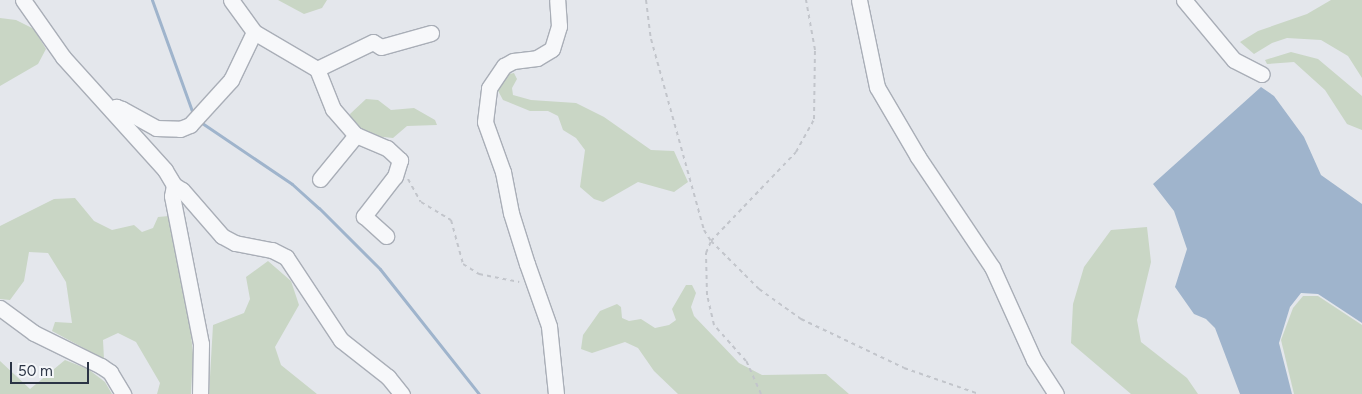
<!DOCTYPE html>
<style>
body{margin:0}
#map{position:relative;width:1362px;height:394px;overflow:hidden;background:#e4e7ec;font-family:Figtree,sans-serif}
div>[style]{position:absolute}
[style*='--x']{left:calc(var(--x)*1px);top:calc(var(--y)*1px);width:calc(var(--w)*1px);rotate:calc(var(--a)*1deg)}
.green>*{inset:0;background:#c9d6c5}
.water>*{inset:0;background:#9fb4cc}
.stream>*{height:3px;margin:-1.5px;padding:0 1.5px;transform-origin:1.5px;border-radius:1.5px;background:#9fb4cc}
.path>*{height:2px;margin-top:-1px;transform-origin:0;background:repeating-linear-gradient(90deg,#c2c5cb 0 4px,transparent 0 8px)}
.roads{filter:drop-shadow(1px 0 #a9aeb7) drop-shadow(-1px 0 #a9aeb7) drop-shadow(0 1px #a9aeb7) drop-shadow(0 -1px #a9aeb7)}
.minor>*{height:15px;margin:-7.5px;padding:0 7.5px;transform-origin:7.5px;border-radius:7.5px;background:#f7f8fa}
span{translate:-50% -50%;white-space:nowrap;text-align:center;line-height:1.15;-webkit-text-stroke:4px #f4f6f9;paint-order:stroke}
.scale{position:absolute;left:10px;top:362px;width:79px;height:22px;box-sizing:border-box;border:2px solid #2b3445;border-top:0;padding-left:6px;font-size:15px;line-height:18px;white-space:nowrap;color:#2b3445;-webkit-text-stroke:4px #f4f6f9;paint-order:stroke}
</style>
<div id="map">
<div class="green">
<div style="clip-path:polygon(278px 0,327px 0,322px 8px,304px 14px)"></div>
<div style="clip-path:polygon(1331px 0,1362px 0,1362px 78px,1348px 56px,1321px 40px,1287px 38px,1272px 43px,1254px 54px,1240px 42px,1258px 31px,1307px 14px)"></div>
<div style="clip-path:polygon(0 18px,16px 20px,34px 29px,46px 49px,38px 64px,0 86px)"></div>
<div style="clip-path:polygon(1291px 52px,1318px 59px,1362px 96px,1362px 130px,1347px 124px,1325px 90px,1294px 62px,1267px 64px,1265px 60px)"></div>
<div style="clip-path:polygon(514px 73px,517px 79px,512px 88px,513px 95px,531px 100px,576px 103px,604px 117px,651px 150px,674px 151px,688px 182px,674px 192px,638px 182px,603px 202px,594px 199px,580px 187px,585px 150px,576px 138px,563px 130px,558px 116px,548px 111px,530px 111px,503px 100px,496px 87px,504px 75px)"></div>
<div style="clip-path:polygon(366px 99px,378px 100px,391px 110px,414px 108px,435px 120px,437px 125px,407px 126px,393px 138px,374px 136px,361px 131px,351px 120px,350px 114px)"></div>
<div style="clip-path:polygon(75px 198px,94px 221px,112px 230px,134px 225px,142px 232px,153px 228px,158px 217px,169px 216px,188px 306px,193px 354px,191px 394px,157px 394px,160px 383px,136px 342px,118px 333px,103px 340px,104px 359px,52px 331px,55px 322px,72px 323px,66px 282px,48px 253px,29px 252px,24px 281px,10px 300px,0 299px,0 226px,54px 199px)"></div>
<div style="clip-path:polygon(1147px 227px,1151px 262px,1137px 320px,1141px 342px,1187px 378px,1198px 394px,1131px 394px,1071px 343px,1073px 304px,1084px 267px,1111px 230px)"></div>
<div style="clip-path:polygon(268px 261px,291px 281px,299px 305px,275px 347px,281px 365px,317px 394px,209px 394px,213px 325px,244px 313px,250px 299px,246px 277px)"></div>
<div style="clip-path:polygon(686px 285px,692px 285px,696px 293px,691px 307px,694px 316px,739px 363px,762px 375px,826px 374px,849px 394px,678px 394px,654px 371px,638px 348px,625px 342px,592px 353px,581px 349px,583px 335px,600px 311px,617px 304px,621px 307px,622px 318px,629px 321px,641px 319px,655px 328px,669px 325px,676px 320px,672px 309px)"></div>
<div style="clip-path:polygon(1303px 296px,1318px 296px,1362px 325px,1362px 394px,1294px 394px,1281px 340px,1293px 308px)"></div>
<div style="clip-path:polygon(65px 360px,88px 369px,105px 382px,112px 394px,0 394px,0 361px,30px 389px)"></div>
</div>
<div class="water">
<div style="clip-path:polygon(1261px 87px,1274px 96px,1304px 137px,1321px 175px,1362px 204px,1362px 323px,1318px 294px,1301px 293px,1290px 307px,1279px 343px,1292px 394px,1240px 394px,1215px 328px,1206px 319px,1194px 314px,1175px 287px,1187px 249px,1174px 211px,1153px 184px)"></div>
</div>
<div class="stream">
<div style="--x:152;--y:0;--w:121;--a:70.2"></div>
<div style="--x:199;--y:121;--w:112;--a:34.1"></div>
<div style="--x:292;--y:184;--w:36;--a:42"></div>
<div style="--x:319;--y:208;--w:86;--a:45"></div>
<div style="--x:380;--y:269;--w:159;--a:51.6"></div>
</div>
<div class="path">
<div style="--x:646;--y:0;--w:39;--a:83"></div>
<div style="--x:651;--y:39;--w:198;--a:74.5"></div>
<div style="--x:704;--y:230;--w:13;--a:58"></div>
<div style="--x:711;--y:241;--w:68;--a:45"></div>
<div style="--x:759;--y:289;--w:52;--a:35.5"></div>
<div style="--x:801;--y:319;--w:114;--a:25.4"></div>
<div style="--x:904;--y:368;--w:79;--a:19.1"></div>
<div style="--x:408;--y:179;--w:26;--a:61"></div>
<div style="--x:421;--y:202;--w:35;--a:31"></div>
<div style="--x:451;--y:220;--w:46;--a:74.7"></div>
<div style="--x:463;--y:264;--w:19;--a:32"></div>
<div style="--x:479;--y:274;--w:41;--a:11.3"></div>
<div style="--x:761;--y:394;--w:36;--a:-114"></div>
<div style="--x:746;--y:361;--w:48;--a:-131.6"></div>
<div style="--x:714;--y:325;--w:31;--a:-103"></div>
<div style="--x:707;--y:295;--w:42;--a:-91.4"></div>
<div style="--x:706;--y:253;--w:13;--a:-67"></div>
<div style="--x:711;--y:241;--w:123;--a:-46.3"></div>
<div style="--x:796;--y:152;--w:38;--a:-61"></div>
<div style="--x:814;--y:119;--w:69;--a:-89.2"></div>
<div style="--x:815;--y:50;--w:51;--a:-100.2"></div>
</div>
<div class="roads">
<div class="minor">
<div style="--x:23;--y:0;--w:70;--a:54.9"></div>
<div style="--x:63;--y:57;--w:152;--a:47.9"></div>
<div style="--x:165;--y:170;--w:17;--a:59"></div>
<div style="--x:174;--y:185;--w:11;--a:100"></div>
<div style="--x:172;--y:196;--w:151;--a:78.9"></div>
<div style="--x:201;--y:344;--w:50;--a:91.1"></div>
<div style="--x:231;--y:0;--w:39;--a:54"></div>
<div style="--x:254;--y:32;--w:73;--a:30.4"></div>
<div style="--x:317;--y:69;--w:43;--a:68.2"></div>
<div style="--x:333;--y:109;--w:35;--a:49"></div>
<div style="--x:356;--y:135;--w:34;--a:23"></div>
<div style="--x:387;--y:148;--w:18;--a:43"></div>
<div style="--x:400;--y:160;--w:17;--a:107"></div>
<div style="--x:395;--y:176;--w:51;--a:127.8"></div>
<div style="--x:364;--y:216;--w:30;--a:42"></div>
<div style="--x:859;--y:0;--w:89;--a:78.3"></div>
<div style="--x:877;--y:87;--w:81;--a:59.6"></div>
<div style="--x:918;--y:157;--w:133;--a:56.1"></div>
<div style="--x:992;--y:267;--w:102;--a:65.7"></div>
<div style="--x:1034;--y:360;--w:40;--a:57.1"></div>
<div style="--x:1184;--y:0;--w:78;--a:50.2"></div>
<div style="--x:1234;--y:60;--w:31;--a:27"></div>
<div style="--x:317;--y:69;--w:62;--a:-25.7"></div>
<div style="--x:373;--y:42;--w:9;--a:32"></div>
<div style="--x:381;--y:47;--w:52;--a:-15.6"></div>
<div style="--x:112;--y:111;--w:6;--a:-45"></div>
<div style="--x:116;--y:107;--w:6;--a:18"></div>
<div style="--x:122;--y:109;--w:39;--a:29"></div>
<div style="--x:156;--y:128;--w:24;--a:2"></div>
<div style="--x:180;--y:129;--w:11;--a:-22"></div>
<div style="--x:190;--y:125;--w:61;--a:-47.7"></div>
<div style="--x:231;--y:80;--w:53;--a:-64.4"></div>
<div style="--x:320;--y:179;--w:57;--a:-50.7"></div>
<div style="--x:174;--y:185;--w:9;--a:32"></div>
<div style="--x:182;--y:190;--w:61;--a:49"></div>
<div style="--x:222;--y:236;--w:15;--a:28"></div>
<div style="--x:235;--y:243;--w:38;--a:11"></div>
<div style="--x:272;--y:250;--w:16;--a:27"></div>
<div style="--x:286;--y:257;--w:100;--a:56.5"></div>
<div style="--x:341;--y:340;--w:60;--a:38.2"></div>
<div style="--x:388;--y:377;--w:22;--a:51"></div>
<div style="--x:0;--y:308;--w:42;--a:36.3"></div>
<div style="--x:34;--y:333;--w:75;--a:26.2"></div>
<div style="--x:101;--y:366;--w:11;--a:34"></div>
<div style="--x:110;--y:372;--w:26;--a:59"></div>
<div style="--x:556;--y:394;--w:68;--a:-95.9"></div>
<div style="--x:549;--y:326;--w:66;--a:-109.5"></div>
<div style="--x:527;--y:264;--w:53;--a:-107.4"></div>
<div style="--x:511;--y:213;--w:42;--a:-101"></div>
<div style="--x:503;--y:172;--w:53;--a:-109.8"></div>
<div style="--x:485;--y:122;--w:34;--a:-83"></div>
<div style="--x:489;--y:88;--w:27;--a:-56"></div>
<div style="--x:504;--y:66;--w:10;--a:-29"></div>
<div style="--x:513;--y:61;--w:24;--a:-7"></div>
<div style="--x:537;--y:58;--w:17;--a:-31"></div>
<div style="--x:552;--y:49;--w:24;--a:-73"></div>
<div style="--x:559;--y:26;--w:26;--a:-94"></div>
</div>
</div>
<div class="scale">50 m</div>
</div>
